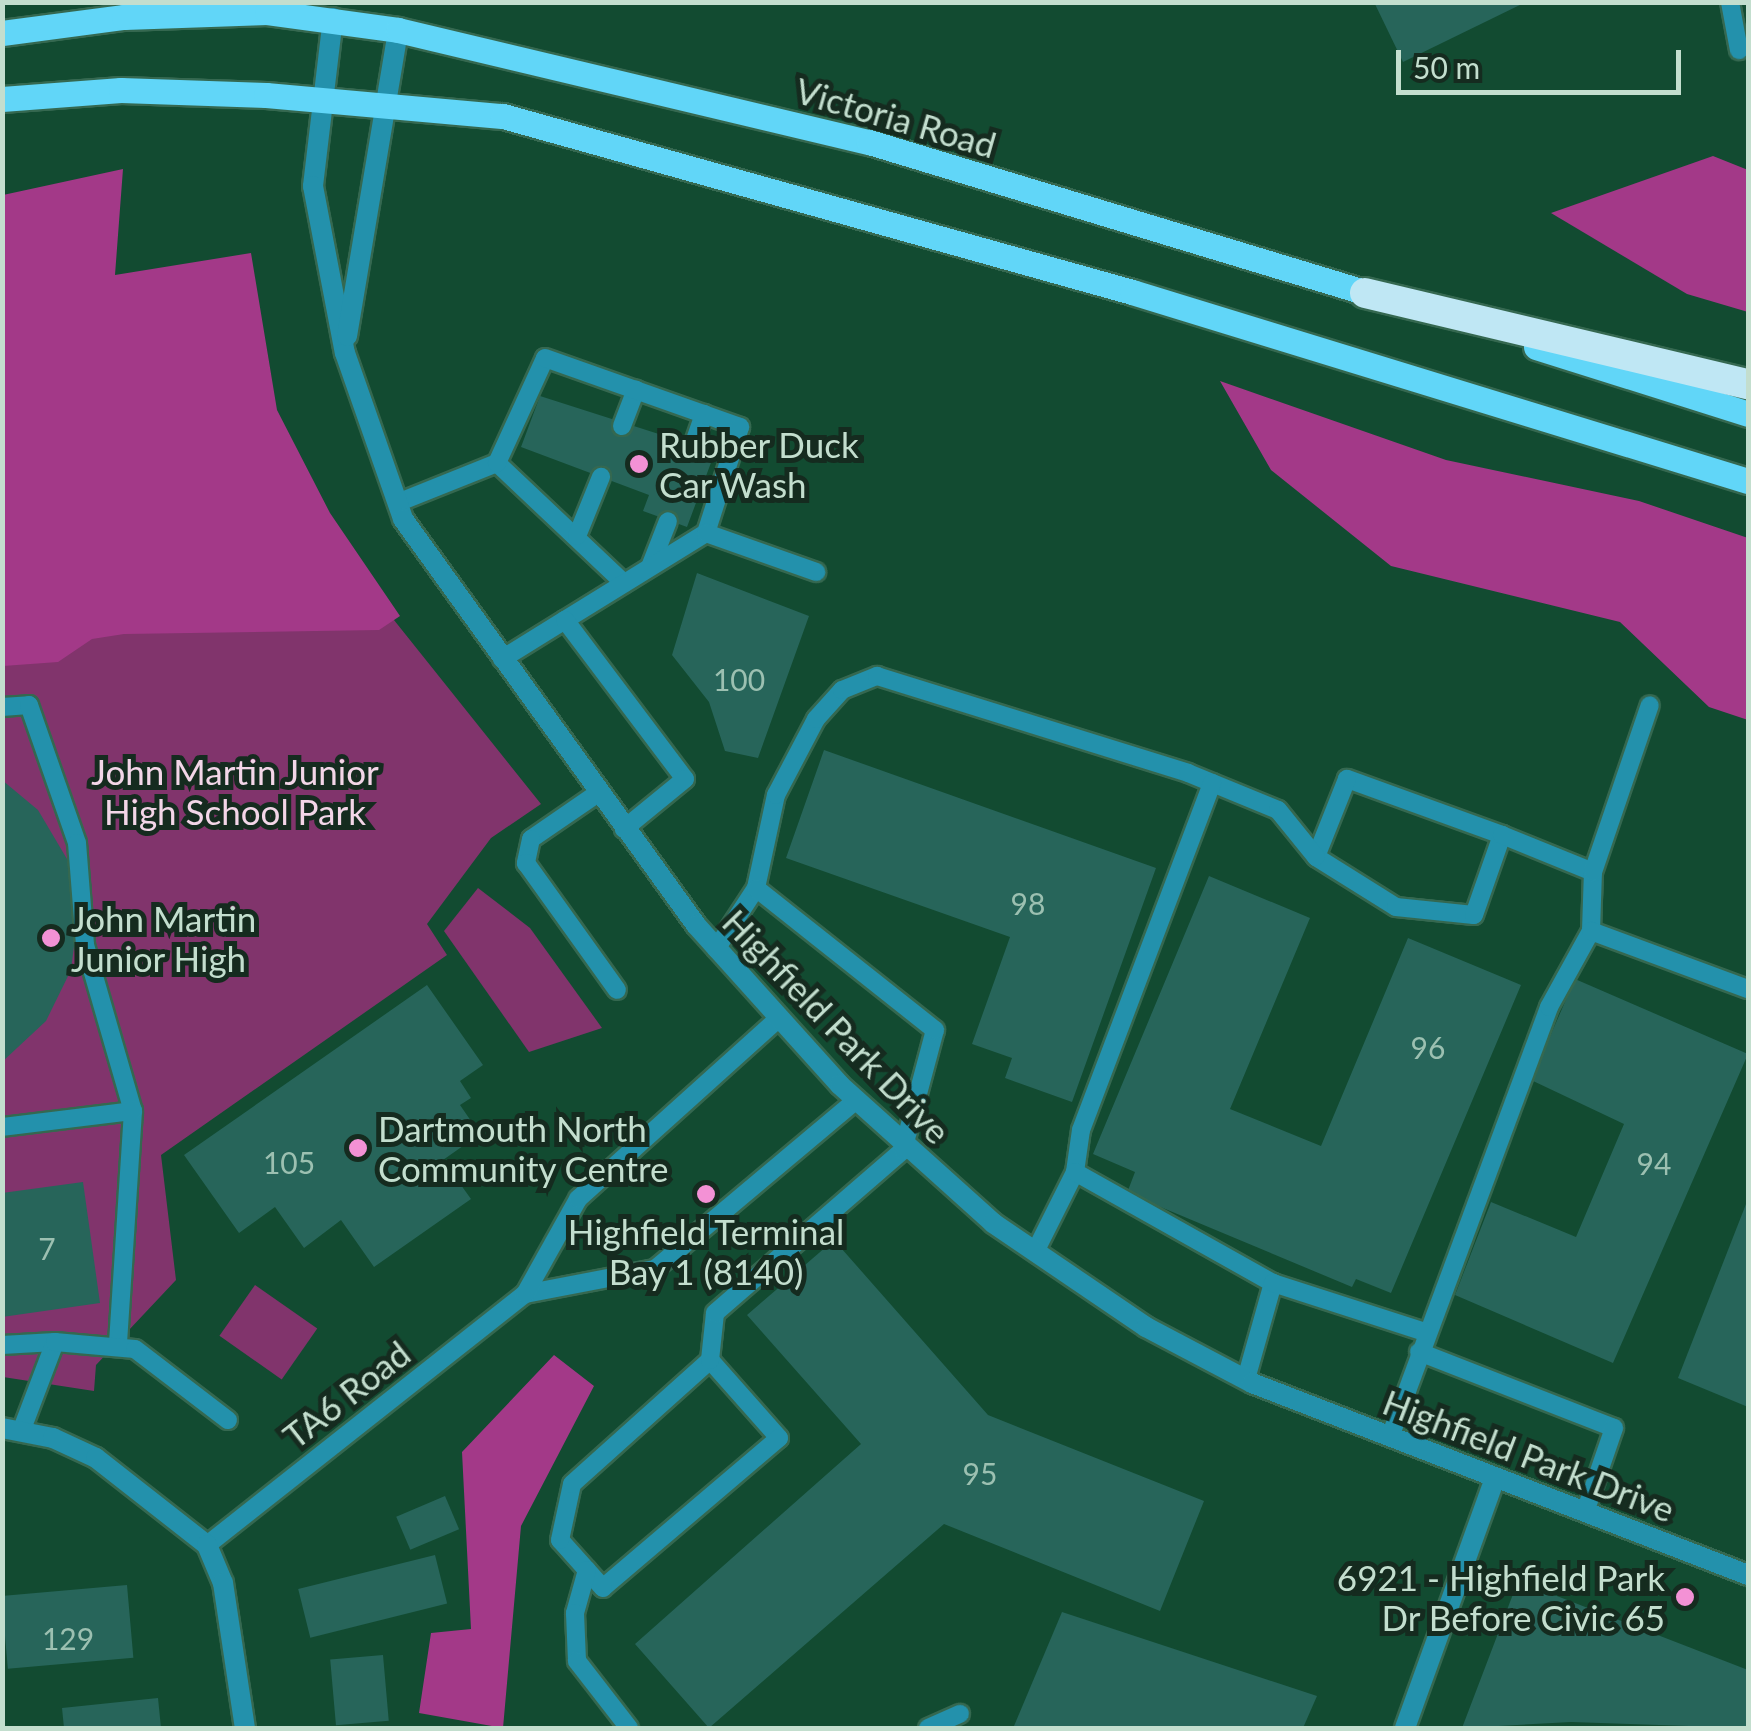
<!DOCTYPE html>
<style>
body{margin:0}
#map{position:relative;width:1751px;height:1731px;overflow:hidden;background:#124b31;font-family:Lato,sans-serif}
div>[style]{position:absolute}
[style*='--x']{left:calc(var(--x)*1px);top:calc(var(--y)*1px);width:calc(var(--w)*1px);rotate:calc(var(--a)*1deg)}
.green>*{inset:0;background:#81346c;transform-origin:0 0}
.forest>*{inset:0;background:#a33988}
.building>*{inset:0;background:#27655a;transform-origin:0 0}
.roads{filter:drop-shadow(2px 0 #356850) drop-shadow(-2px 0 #356850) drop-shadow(0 2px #356850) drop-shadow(0 -2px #356850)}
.service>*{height:18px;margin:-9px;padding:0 9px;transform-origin:9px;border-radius:9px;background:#2391ac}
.minor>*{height:20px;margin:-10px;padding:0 10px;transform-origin:10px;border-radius:10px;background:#2391ac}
.tertiary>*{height:20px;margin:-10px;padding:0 10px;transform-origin:10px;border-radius:10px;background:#2391ac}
.primary>*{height:25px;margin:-12.5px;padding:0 12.5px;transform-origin:12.5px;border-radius:12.5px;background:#61d6f8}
.motorway>*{height:30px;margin:-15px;padding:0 15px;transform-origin:15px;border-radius:15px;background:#bfe7f4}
.dots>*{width:28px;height:28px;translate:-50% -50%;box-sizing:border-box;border:5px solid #152b1f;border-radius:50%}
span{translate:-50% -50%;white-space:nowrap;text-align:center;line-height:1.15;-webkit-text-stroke:10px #152b1f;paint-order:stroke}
.number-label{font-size:30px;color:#9cc0b1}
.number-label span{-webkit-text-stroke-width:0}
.street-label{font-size:35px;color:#c3dece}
.poi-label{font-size:35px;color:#c3dece}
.left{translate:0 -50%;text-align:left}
.right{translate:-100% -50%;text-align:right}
.park-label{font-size:35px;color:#f3d6e8}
.frame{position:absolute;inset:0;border:5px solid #c3dece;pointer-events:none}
.scale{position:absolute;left:1396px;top:50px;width:285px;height:45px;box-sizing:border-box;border:5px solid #c3dece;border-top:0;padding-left:12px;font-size:30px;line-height:35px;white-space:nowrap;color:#c3dece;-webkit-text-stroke:8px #152b1f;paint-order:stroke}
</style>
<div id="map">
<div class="green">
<div style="clip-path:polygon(3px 525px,370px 590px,541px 804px,491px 838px,427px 924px,447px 955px,161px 1155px,176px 1280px,96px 1365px,94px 1391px,3px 1377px)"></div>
<div style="clip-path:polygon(478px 888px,530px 928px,602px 1028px,529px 1052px,444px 931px)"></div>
<div style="left:255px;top:1285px;width:76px;height:62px;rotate:35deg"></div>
</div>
<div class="forest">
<div style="clip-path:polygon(1713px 156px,1748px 170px,1748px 312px,1687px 294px,1551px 213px)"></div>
<div style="clip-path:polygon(123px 169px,115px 275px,251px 253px,277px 410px,330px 513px,400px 616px,379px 630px,124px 634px,92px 639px,58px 662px,3px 666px,3px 195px)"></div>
<div style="clip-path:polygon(1220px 381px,1446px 460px,1639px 501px,1748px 538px,1748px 720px,1709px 707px,1620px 622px,1391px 566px,1271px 470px)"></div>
<div style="clip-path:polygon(554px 1355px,594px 1386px,521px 1526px,503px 1728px,419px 1713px,431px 1633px,471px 1629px,462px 1452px)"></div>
</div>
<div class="building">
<div style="clip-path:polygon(1374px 2px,1526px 2px,1403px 62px)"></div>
<div style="clip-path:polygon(540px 396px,715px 452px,687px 527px,643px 511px,649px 495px,521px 447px)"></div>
<div style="clip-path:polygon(697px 573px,809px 616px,758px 758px,725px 751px,709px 702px,672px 655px)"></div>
<div style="clip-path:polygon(824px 750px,1156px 868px,1072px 1102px,1005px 1078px,1012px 1058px,972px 1044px,1010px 937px,786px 858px)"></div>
<div style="clip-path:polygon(2px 780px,38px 810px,67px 859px,78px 914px,71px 970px,46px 1021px,2px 1062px)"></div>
<div style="clip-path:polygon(1209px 876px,1310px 918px,1230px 1109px,1321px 1146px,1408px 938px,1521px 985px,1391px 1293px,1356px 1279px,1352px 1287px,1127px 1193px,1135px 1172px,1093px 1154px)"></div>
<div style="clip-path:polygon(1575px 979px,1748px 1054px,1613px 1363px,1455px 1295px,1491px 1202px,1576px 1237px,1624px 1124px,1531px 1080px)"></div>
<div style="clip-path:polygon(427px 985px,483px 1065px,460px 1081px,471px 1098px,460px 1105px,480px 1134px,443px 1160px,471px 1199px,374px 1267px,341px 1220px,304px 1248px,275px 1207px,239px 1233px,184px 1155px)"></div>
<div style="clip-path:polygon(83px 1182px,100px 1303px,2px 1317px,2px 1193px)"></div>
<div style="clip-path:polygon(1748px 1199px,1748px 1407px,1678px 1378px)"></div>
<div style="clip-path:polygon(834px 1240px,988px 1415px,1204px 1501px,1160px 1611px,944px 1524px,709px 1728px,635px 1644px,861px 1444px,747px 1315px)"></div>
<div style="left:445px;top:1496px;width:36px;height:53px;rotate:67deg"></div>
<div style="left:435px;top:1555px;width:50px;height:141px;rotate:76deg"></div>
<div style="clip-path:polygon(1518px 1581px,1748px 1670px,1748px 1728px,1571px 1722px,1462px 1728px)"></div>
<div style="left:127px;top:1585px;width:73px;height:126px;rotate:85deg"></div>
<div style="clip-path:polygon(1062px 1612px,1317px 1696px,1303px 1728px,1014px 1726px)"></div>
<div style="left:383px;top:1655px;width:66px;height:53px;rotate:85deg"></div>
<div style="clip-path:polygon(158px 1698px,161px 1728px,64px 1728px,62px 1708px)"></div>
</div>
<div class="roads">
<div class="service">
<div style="--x:1730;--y:2;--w:49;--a:79.4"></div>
<div style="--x:622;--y:426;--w:39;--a:-69"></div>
<div style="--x:694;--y:443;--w:31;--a:-71"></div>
<div style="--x:497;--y:463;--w:175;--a:43.4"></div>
<div style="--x:397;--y:503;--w:108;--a:-21.8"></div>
<div style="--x:497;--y:463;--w:115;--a:-65.4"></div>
<div style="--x:545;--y:358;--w:207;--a:19.5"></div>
<div style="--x:740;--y:427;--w:111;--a:107.8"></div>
<div style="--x:577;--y:536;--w:64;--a:-67.9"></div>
<div style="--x:650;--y:567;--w:49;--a:-68.6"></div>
<div style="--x:565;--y:620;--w:166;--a:-31.7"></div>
<div style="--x:706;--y:533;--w:117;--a:19.5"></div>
<div style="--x:502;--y:659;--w:74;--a:-31.8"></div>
<div style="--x:565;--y:620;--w:199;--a:53"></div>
<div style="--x:685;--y:779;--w:79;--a:140.7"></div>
<div style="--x:2;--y:707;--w:27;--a:-4"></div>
<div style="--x:29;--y:705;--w:146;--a:70.8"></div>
<div style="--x:77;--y:843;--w:102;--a:85.5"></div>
<div style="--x:85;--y:945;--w:173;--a:73.9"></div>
<div style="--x:133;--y:1111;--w:234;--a:93.7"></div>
<div style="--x:598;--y:793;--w:81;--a:145.5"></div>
<div style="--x:531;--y:839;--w:25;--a:102"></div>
<div style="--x:526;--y:863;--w:156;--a:54.4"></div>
<div style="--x:1502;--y:835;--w:165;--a:-160.1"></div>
<div style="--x:1347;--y:779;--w:84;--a:111.7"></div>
<div style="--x:1316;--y:857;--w:94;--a:32"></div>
<div style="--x:1396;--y:907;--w:78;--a:5.9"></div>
<div style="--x:1474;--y:915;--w:85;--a:-70.7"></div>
<div style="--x:1502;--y:835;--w:98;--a:22.1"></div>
<div style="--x:1591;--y:931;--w:59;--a:-88.1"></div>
<div style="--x:1593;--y:872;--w:176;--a:-71.2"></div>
<div style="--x:716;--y:949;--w:73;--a:-56.7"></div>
<div style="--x:756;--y:888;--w:95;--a:-77.9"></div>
<div style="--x:776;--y:795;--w:86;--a:-62.2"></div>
<div style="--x:816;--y:719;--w:39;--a:-48"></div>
<div style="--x:842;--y:690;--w:38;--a:-22"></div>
<div style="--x:877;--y:676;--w:326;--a:17.3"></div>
<div style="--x:1188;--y:773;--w:97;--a:22.3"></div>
<div style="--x:1278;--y:810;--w:60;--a:51"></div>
<div style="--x:2;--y:1127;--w:132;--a:-7"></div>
<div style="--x:1075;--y:1172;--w:42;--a:-81.9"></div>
<div style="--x:1081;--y:1130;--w:371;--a:-69.3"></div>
<div style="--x:1036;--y:1250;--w:87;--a:-63.4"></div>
<div style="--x:1075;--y:1172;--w:227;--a:29.3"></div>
<div style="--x:525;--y:1294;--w:132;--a:-10.9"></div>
<div style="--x:655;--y:1269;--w:261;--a:-40"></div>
<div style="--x:2;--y:1345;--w:53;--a:-3.2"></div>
<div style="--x:1419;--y:1352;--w:209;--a:21.3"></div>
<div style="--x:1614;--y:1428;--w:89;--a:109"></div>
<div style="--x:710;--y:1360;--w:104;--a:48.5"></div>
<div style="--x:779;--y:1438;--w:231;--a:139.6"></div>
<div style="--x:603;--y:1588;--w:64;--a:-131.9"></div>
<div style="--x:560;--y:1540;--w:57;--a:-77.9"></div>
<div style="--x:572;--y:1484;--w:186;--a:-41.9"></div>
<div style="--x:710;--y:1360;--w:47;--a:-83.9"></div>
<div style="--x:715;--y:1313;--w:249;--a:-40.9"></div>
<div style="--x:903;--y:1150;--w:124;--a:-75.1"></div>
<div style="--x:935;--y:1030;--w:228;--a:-141.6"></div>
<div style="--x:1246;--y:1379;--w:100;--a:-74.3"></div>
<div style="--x:1273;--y:1283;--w:160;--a:17.9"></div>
<div style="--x:22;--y:1429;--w:93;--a:-69.2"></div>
<div style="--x:55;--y:1342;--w:80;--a:5"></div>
<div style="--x:135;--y:1349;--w:117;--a:37.4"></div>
<div style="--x:1390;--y:1437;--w:458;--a:-69.7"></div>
<div style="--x:1549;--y:1007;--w:87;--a:-61.1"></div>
<div style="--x:1591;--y:931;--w:167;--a:20.3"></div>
<div style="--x:207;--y:1545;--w:405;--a:-38.3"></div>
<div style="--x:525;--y:1294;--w:109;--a:-60.8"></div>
<div style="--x:578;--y:1199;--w:270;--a:-42"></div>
<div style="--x:587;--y:1570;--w:45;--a:105.6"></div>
<div style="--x:575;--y:1613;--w:48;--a:87.6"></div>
<div style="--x:577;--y:1661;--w:85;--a:52.2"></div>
<div style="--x:928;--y:1728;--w:35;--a:-24"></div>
</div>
<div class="minor">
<div style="--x:2;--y:1428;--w:52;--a:11.1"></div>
<div style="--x:53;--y:1438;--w:47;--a:24.9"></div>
<div style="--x:96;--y:1458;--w:141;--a:38.1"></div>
<div style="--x:207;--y:1545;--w:41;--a:67.2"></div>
<div style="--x:223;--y:1583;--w:147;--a:81.4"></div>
<div style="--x:1405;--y:1728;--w:266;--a:-70.2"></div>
</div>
<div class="tertiary">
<div style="--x:333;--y:18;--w:169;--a:96.8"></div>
<div style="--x:313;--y:186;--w:170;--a:79.2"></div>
<div style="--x:345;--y:353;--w:176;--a:70.7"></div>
<div style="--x:403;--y:519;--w:501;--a:54.18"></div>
<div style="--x:696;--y:925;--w:215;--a:48"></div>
<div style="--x:840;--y:1085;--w:206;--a:42"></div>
<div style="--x:993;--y:1223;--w:185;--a:34.2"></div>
<div style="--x:1146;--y:1327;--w:120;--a:27.8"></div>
<div style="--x:1252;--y:1383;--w:532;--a:21.16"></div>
<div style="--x:347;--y:336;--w:310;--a:-80.5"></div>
</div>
<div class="primary">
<div style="--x:2;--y:33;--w:123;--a:-7.5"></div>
<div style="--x:124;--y:17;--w:143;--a:-2"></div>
<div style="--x:267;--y:12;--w:132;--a:7.8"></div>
<div style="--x:398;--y:30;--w:484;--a:13.4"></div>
<div style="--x:869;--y:142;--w:538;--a:16.85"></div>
<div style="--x:2;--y:99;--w:119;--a:-4.3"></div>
<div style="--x:121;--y:90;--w:145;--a:2"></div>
<div style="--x:266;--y:95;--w:238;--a:5.1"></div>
<div style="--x:503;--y:116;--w:653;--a:15.63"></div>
<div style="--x:1132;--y:292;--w:644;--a:17.06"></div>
<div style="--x:1536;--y:347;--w:222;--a:17.5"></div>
</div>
<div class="motorway">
<div style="--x:1365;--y:293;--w:394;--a:13.4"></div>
</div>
</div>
<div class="dots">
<div style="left:639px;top:464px;background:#f391d5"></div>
<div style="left:51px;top:938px;background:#f391d5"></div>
<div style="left:358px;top:1148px;background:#f391d5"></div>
<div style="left:706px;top:1194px;background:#f391d5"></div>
<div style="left:1685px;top:1597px;background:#f391d5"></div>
</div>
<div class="number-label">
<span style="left:739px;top:679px">100</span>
<span style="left:1028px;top:903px">98</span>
<span style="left:1428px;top:1047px">96</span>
<span style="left:289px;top:1162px">105</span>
<span style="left:1654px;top:1163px">94</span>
<span style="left:47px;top:1248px">7</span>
<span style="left:980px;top:1473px">95</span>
<span style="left:68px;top:1638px">129</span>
</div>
<div class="street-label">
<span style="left:896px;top:117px;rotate:16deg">Victoria Road</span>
<span style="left:837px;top:1026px;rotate:46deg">Highfield Park Drive</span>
<span style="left:346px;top:1394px;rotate:-38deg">TA6 Road</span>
<span style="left:1529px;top:1455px;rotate:21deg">Highfield Park Drive</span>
</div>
<div class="poi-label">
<span class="left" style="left:659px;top:464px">Rubber Duck<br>Car Wash</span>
<span class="left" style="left:71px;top:938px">John Martin<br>Junior High</span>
<span class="left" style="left:378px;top:1148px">Dartmouth North<br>Community Centre</span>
<span style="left:706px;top:1251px">Highfield Terminal<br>Bay 1 (8140)</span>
<span class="right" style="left:1665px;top:1597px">6921 - Highfield Park<br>Dr Before Civic 65</span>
</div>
<div class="park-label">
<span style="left:235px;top:791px">John Martin Junior<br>High School Park</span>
</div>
<div class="frame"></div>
<div class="scale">50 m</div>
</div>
